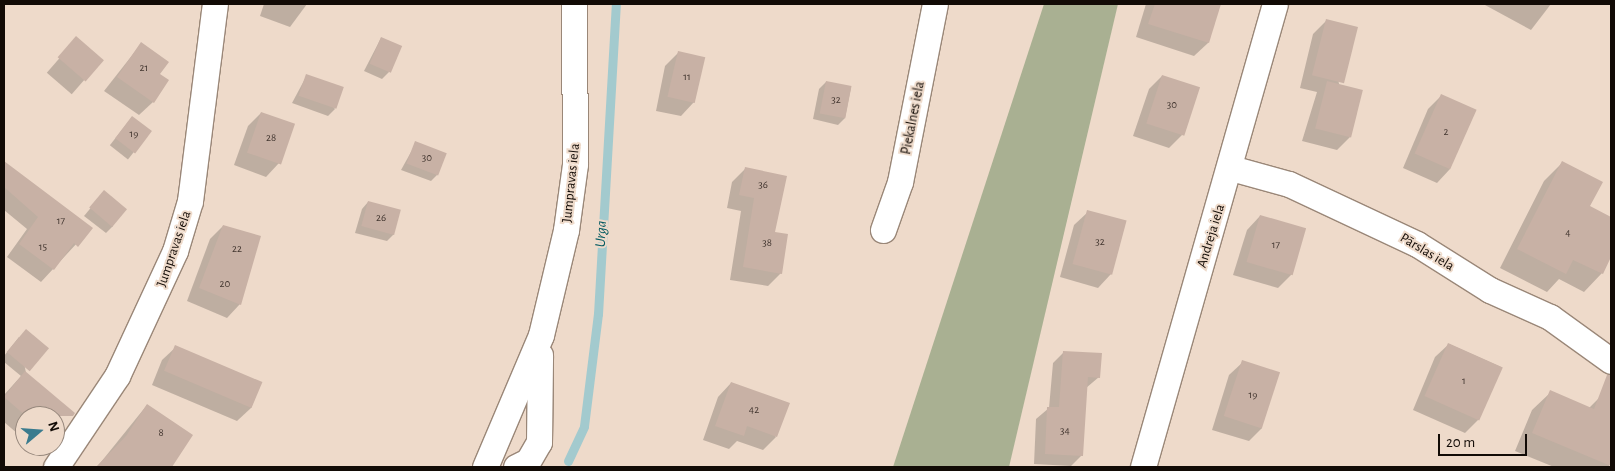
<!DOCTYPE html>
<meta charset="utf-8">
<style>
body{margin:0}
#map{position:relative;width:1615px;height:471px;overflow:hidden;background:#eedaca;font-family:"Alegreya Sans",sans-serif}
div>[style]{position:absolute}
[style*='--x']{left:calc(var(--x)*1px);top:calc(var(--y)*1px);width:calc(var(--w)*1px);rotate:calc(var(--a)*1deg)}
.forest>*{inset:0;background:#a9b092}
.shadow>*{inset:0;background:#0003;transform-origin:0 0}
.stream>*{height:9px;margin:-4.5px;padding:0 4.5px;transform-origin:4.5px;border-radius:4.5px;background:#a3cace}
.building>*{inset:0;background:#c8b1a5;transform-origin:0 0}
.roads{filter:drop-shadow(1px 0 #9a8778) drop-shadow(-1px 0 #9a8778) drop-shadow(0 1px #9a8778) drop-shadow(0 -1px #9a8778)}
.street>*{height:25px;margin:-12.5px;padding:0 12.5px;transform-origin:12.5px;border-radius:12.5px;background:#fff}
span{translate:-50% -50%;white-space:nowrap;text-align:center;line-height:1.15;-webkit-text-stroke:4px #eedaca;paint-order:stroke}
.number-label{font-size:11px;color:#40342e}
.number-label span{-webkit-text-stroke-width:0}
.street-label{font-size:14px;color:#120b06}
.water-label{font-size:15px;color:#035a61;font-style:italic}
.frame{position:absolute;inset:0;border:5px solid #120b06;pointer-events:none}
.north{position:absolute;left:15px;top:406px;width:50px;height:50px;box-sizing:border-box;background:#eedaca;border:1px solid #96877c;border-radius:50%;rotate:72deg;font-size:14px;font-weight:700;line-height:20px;text-align:center;color:#120b06}
.north::after{content:'';display:block;margin:auto;width:18px;height:22px;background:#3a7b8e;clip-path:polygon(50% 0,100% 100%,50% 72%,0 100%)}
.scale{position:absolute;left:1438px;top:434px;width:89px;height:22px;box-sizing:border-box;border:2px solid #120b06;border-top:0;padding-left:6px;font-size:15px;line-height:18px;white-space:nowrap;color:#120b06;-webkit-text-stroke:4px #eedaca;paint-order:stroke}
</style>
<div id="map">
<div class="forest">
<div style="clip-path:polygon(1044px 4px,1118px 4px,1009px 467px,893px 467px)"></div>
</div>
<div class="shadow">
<div style="clip-path:polygon(264px 4px,307px 4px,290px 27px,260px 16px)"></div>
<div style="clip-path:polygon(1146px 4px,1212px 4px,1219px 6px,1208px 43px,1194px 56px,1136px 37px)"></div>
<div style="clip-path:polygon(1551px 4px,1531px 30px,1485px 5px,1485px 4px)"></div>
<div style="clip-path:polygon(1326px 21px,1350px 137px,1337px 150px,1302px 141px,1317px 92px,1300px 88px,1313px 34px)"></div>
<div style="left:77px;top:38px;width:33px;height:46px;rotate:41deg"></div>
<div style="clip-path:polygon(381px 38px,389px 72px,382px 79px,364px 71px)"></div>
<div style="clip-path:polygon(141px 44px,158px 74px,153px 102px,139px 115px,104px 91px)"></div>
<div style="clip-path:polygon(678px 53px,694px 102px,681px 116px,656px 111px,665px 66px)"></div>
<div style="clip-path:polygon(307px 75px,335px 109px,328px 116px,292px 103px)"></div>
<div style="clip-path:polygon(1162px 76px,1182px 135px,1169px 148px,1133px 136px,1149px 89px)"></div>
<div style="clip-path:polygon(826px 82px,851px 87px,845px 118px,838px 125px,813px 119px,819px 89px)"></div>
<div style="clip-path:polygon(1441px 96px,1450px 169px,1437px 183px,1403px 168px,1428px 109px)"></div>
<div style="clip-path:polygon(261px 113px,279px 163px,266px 177px,234px 165px,248px 126px)"></div>
<div style="left:132px;top:117px;width:23px;height:36px;rotate:38deg"></div>
<div style="clip-path:polygon(416px 143px,438px 174px,431px 181px,401px 170px)"></div>
<div style="clip-path:polygon(4px 163px,91px 228px,41px 282px,7px 257px,27px 229px,4px 210px)"></div>
<div style="clip-path:polygon(1562px 163px,1589px 207px,1611px 218px,1611px 254px,1602px 273px,1584px 292px,1559px 279px,1547px 292px,1500px 268px,1544px 181px)"></div>
<div style="clip-path:polygon(745px 169px,774px 233px,781px 273px,768px 286px,730px 280px,741px 211px,727px 208px,732px 182px)"></div>
<div style="clip-path:polygon(104px 192px,113px 226px,106px 233px,84px 216px)"></div>
<div style="clip-path:polygon(368px 202px,394px 234px,387px 241px,355px 233px,362px 209px)"></div>
<div style="clip-path:polygon(1088px 212px,1111px 274px,1098px 288px,1060px 277px,1074px 225px)"></div>
<div style="clip-path:polygon(1260px 216px,1305px 229px,1291px 275px,1278px 288px,1233px 275px,1247px 230px)"></div>
<div style="clip-path:polygon(223px 226px,240px 304px,227px 318px,187px 301px,210px 239px)"></div>
<div style="clip-path:polygon(19px 337px,26px 373px,53px 416px,25px 416px,25px 440px,4px 422px,4px 395px,21px 376px,4px 362px,4px 356px)"></div>
<div style="clip-path:polygon(1449px 344px,1501px 367px,1479px 419px,1465px 433px,1413px 410px,1435px 357px)"></div>
<div style="clip-path:polygon(176px 347px,261px 383px,251px 408px,237px 421px,152px 385px,162px 360px)"></div>
<div style="clip-path:polygon(1064px 352px,1099px 377px,1086px 388px,1082px 455px,1071px 466px,1034px 464px,1036px 419px,1049px 408px,1053px 363px)"></div>
<div style="clip-path:polygon(1243px 362px,1262px 428px,1249px 441px,1212px 430px,1229px 375px)"></div>
<div style="clip-path:polygon(731px 383px,776px 437px,763px 450px,737px 441px,729px 449px,703px 440px,718px 397px)"></div>
<div style="clip-path:polygon(1551px 392px,1589px 408px,1599px 398px,1611px 403px,1609px 467px,1554px 467px,1515px 451px,1532px 410px)"></div>
<div style="clip-path:polygon(147px 405px,174px 462px,169px 467px,97px 467px)"></div>
</div>
<div class="stream">
<div style="--x:568;--y:461;--w:38;--a:-65"></div>
<div style="--x:584;--y:426;--w:113;--a:-82.9"></div>
<div style="--x:598;--y:314;--w:311;--a:-86.7"></div>
</div>
<div class="building">
<div style="clip-path:polygon(1155px 4px,1221px 4px,1209px 43px,1148px 24px)"></div>
<div style="left:1326px;top:19px;width:33px;height:58px;rotate:14deg"></div>
<div style="left:76px;top:36px;width:37px;height:28px;rotate:41deg"></div>
<div style="left:381px;top:37px;width:23px;height:29px;rotate:23deg"></div>
<div style="clip-path:polygon(141px 42px,169px 62px,160px 74px,169px 80px,154px 103px,117px 77px)"></div>
<div style="left:678px;top:51px;width:28px;height:47px;rotate:13deg"></div>
<div style="left:306px;top:74px;width:40px;height:23px;rotate:19deg"></div>
<div style="left:1162px;top:75px;width:40px;height:51px;rotate:18deg"></div>
<div style="left:826px;top:81px;width:26px;height:33px;rotate:11deg"></div>
<div style="left:1327px;top:81px;width:37px;height:49px;rotate:14deg"></div>
<div style="left:1441px;top:94px;width:39px;height:65px;rotate:24deg"></div>
<div style="left:261px;top:112px;width:36px;height:43px;rotate:19deg"></div>
<div style="left:132px;top:116px;width:25px;height:28px;rotate:37deg"></div>
<div style="left:415px;top:141px;width:34px;height:24px;rotate:21deg"></div>
<div style="clip-path:polygon(4px 161px,93px 228px,78px 247px,74px 243px,54px 270px,19px 244px,38px 217px,4px 187px)"></div>
<div style="clip-path:polygon(1562px 161px,1603px 182px,1590px 206px,1611px 217px,1611px 257px,1603px 274px,1573px 260px,1566px 274px,1517px 249px)"></div>
<div style="clip-path:polygon(745px 167px,787px 176px,775px 232px,788px 234px,782px 274px,743px 267px,754px 198px,739px 195px)"></div>
<div style="left:104px;top:190px;width:30px;height:23px;rotate:40deg"></div>
<div style="left:368px;top:201px;width:34px;height:26px;rotate:15deg"></div>
<div style="left:1087px;top:210px;width:41px;height:56px;rotate:15deg"></div>
<div style="left:1260px;top:215px;width:48px;height:49px;rotate:16deg"></div>
<div style="clip-path:polygon(223px 225px,261px 236px,241px 305px,199px 288px)"></div>
<div style="left:26px;top:329px;width:30px;height:30px;rotate:40deg"></div>
<div style="left:1448px;top:343px;width:60px;height:58px;rotate:24deg"></div>
<div style="left:175px;top:345px;width:95px;height:28px;rotate:23deg"></div>
<div style="clip-path:polygon(1063px 351px,1102px 353px,1100px 378px,1088px 377px,1083px 456px,1045px 454px,1047px 407px,1059px 407px)"></div>
<div style="left:1242px;top:360px;width:40px;height:59px;rotate:18deg"></div>
<div style="clip-path:polygon(25px 371px,75px 413px,73px 416px,26px 416px,4px 397px)"></div>
<div style="clip-path:polygon(1607px 375px,1611px 375px,1611px 466px,1532px 433px,1550px 390px,1594px 409px)"></div>
<div style="clip-path:polygon(731px 382px,790px 403px,777px 437px,747px 426px,744px 436px,715px 426px)"></div>
<div style="clip-path:polygon(147px 404px,193px 435px,172px 467px,96px 467px,126px 436px)"></div>
</div>
<div class="roads">
<div class="street">
<div style="--x:1231;--y:168;--w:60;--a:15.4"></div>
<div style="--x:1289;--y:184;--w:141;--a:25.1"></div>
<div style="--x:1417;--y:244;--w:86;--a:32.2"></div>
<div style="--x:1490;--y:290;--w:66;--a:24.2"></div>
<div style="--x:1550;--y:317;--w:75;--a:35.8"></div>
<div style="--x:883;--y:230;--w:51;--a:-70.5"></div>
<div style="--x:900;--y:182;--w:181;--a:-78.9"></div>
<div style="--x:56;--y:467;--w:110;--a:-56.2"></div>
<div style="--x:117;--y:376;--w:138;--a:-65.1"></div>
<div style="--x:175;--y:251;--w:52;--a:-73.3"></div>
<div style="--x:190;--y:201;--w:199;--a:-82.8"></div>
<div style="--x:485;--y:467;--w:143;--a:-67"></div>
<div style="--x:541;--y:335;--w:108;--a:-76.6"></div>
<div style="--x:566;--y:230;--w:67;--a:-82.2"></div>
<div style="--x:575;--y:164;--w:160;--a:-90.4"></div>
<div style="--x:516;--y:467;--w:13;--a:-27"></div>
<div style="--x:528;--y:461;--w:22;--a:-60"></div>
<div style="--x:539;--y:442;--w:87;--a:-89.3"></div>
<div style="--x:1143;--y:467;--w:481;--a:-74.1"></div>
</div>
</div>
<div class="number-label">
<span style="left:144px;top:68px">21</span>
<span style="left:687px;top:77px">11</span>
<span style="left:836px;top:100px">32</span>
<span style="left:1172px;top:105px">30</span>
<span style="left:1446px;top:132px">2</span>
<span style="left:134px;top:134px">19</span>
<span style="left:271px;top:138px">28</span>
<span style="left:427px;top:158px">30</span>
<span style="left:763px;top:185px">36</span>
<span style="left:381px;top:218px">26</span>
<span style="left:61px;top:221px">17</span>
<span style="left:1568px;top:233px">4</span>
<span style="left:1100px;top:242px">32</span>
<span style="left:767px;top:243px">38</span>
<span style="left:1276px;top:245px">17</span>
<span style="left:43px;top:247px">15</span>
<span style="left:237px;top:249px">22</span>
<span style="left:225px;top:284px">20</span>
<span style="left:1464px;top:381px">1</span>
<span style="left:1253px;top:395px">19</span>
<span style="left:754px;top:410px">42</span>
<span style="left:1065px;top:431px">34</span>
<span style="left:161px;top:433px">8</span>
</div>
<div class="street-label">
<span style="left:913px;top:118px;rotate:-79deg">Piekalnes iela</span>
<span style="left:571px;top:183px;rotate:-84deg">Jumpravas iela</span>
<span style="left:1211px;top:236px;rotate:-73deg">Andreja iela</span>
<span style="left:174px;top:249px;rotate:-71deg">Jumpravas iela</span>
<span style="left:1427px;top:252px;rotate:31deg">Pārslas iela</span>
</div>
<div class="water-label">
<span style="left:601px;top:234px;rotate:-87deg">Urga</span>
</div>
<div class="frame"></div>
<div class="north">N</div>
<div class="scale">20 m</div>
</div>
